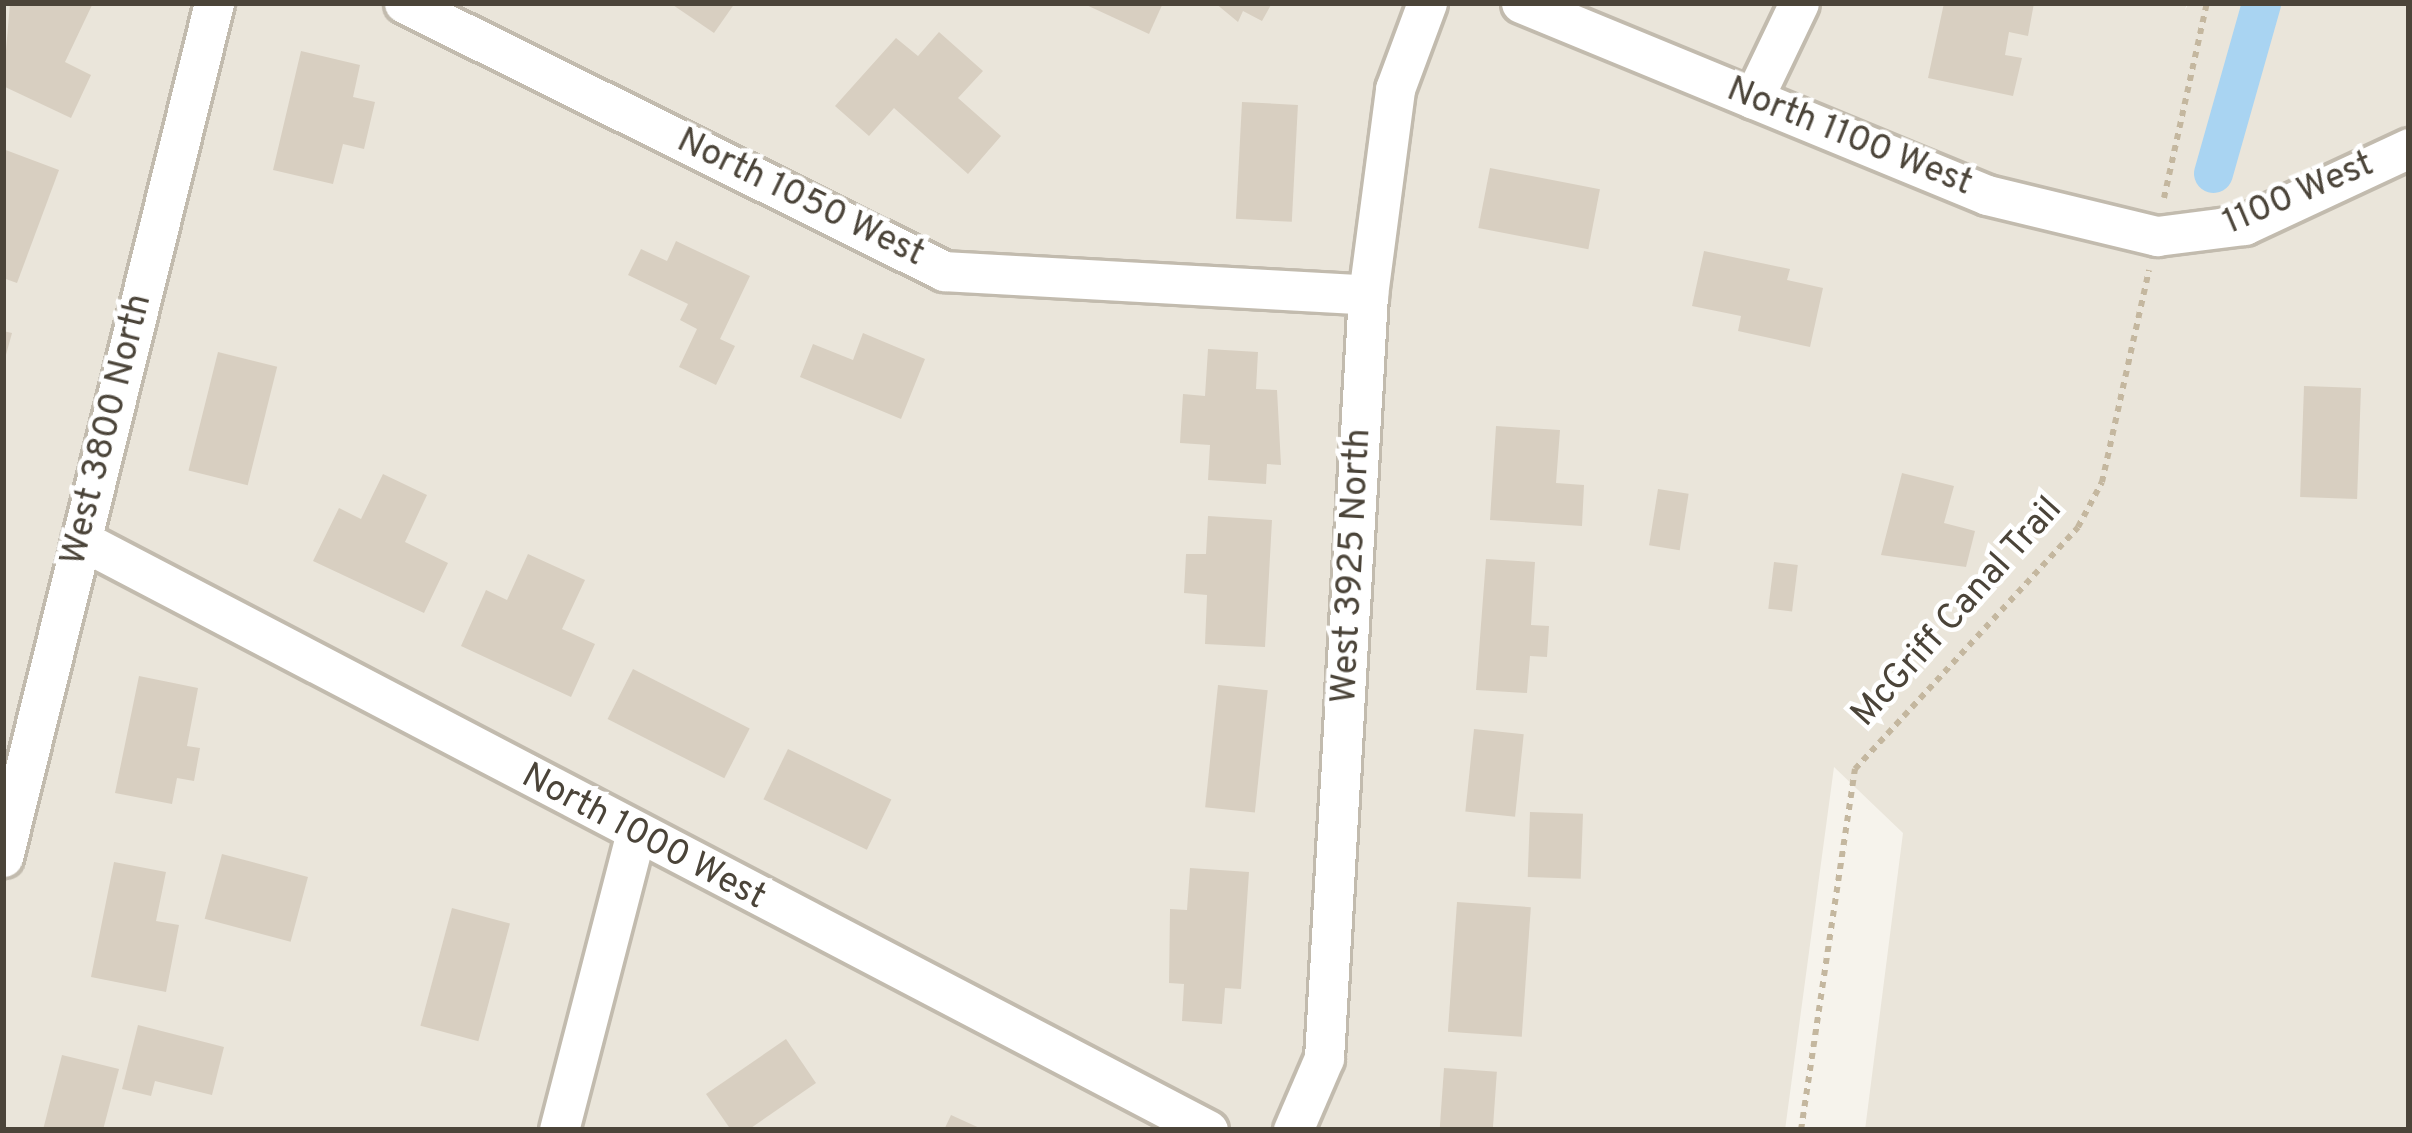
<!DOCTYPE html>
<style>
body{margin:0}
#map{position:relative;width:2412px;height:1133px;overflow:hidden;background:#f6f3ec;font-family:Overpass,sans-serif}
div>[style]{position:absolute}
[style*='--x']{left:calc(var(--x)*1px);top:calc(var(--y)*1px);width:calc(var(--w)*1px);rotate:calc(var(--a)*1deg)}
.residential>*{inset:0;background:#eae5da}
.canal>*{height:39px;margin:-19.5px;padding:0 19.5px;transform-origin:19.5px;border-radius:19.5px;background:#a9d4f2}
.building>*{inset:0;background:#d8cfc1;transform-origin:0 0}
.path>*{height:6px;margin-top:-3px;transform-origin:0;background:repeating-linear-gradient(90deg,#c4b79f 0 6px,transparent 0 12px)}
.roads{filter:drop-shadow(3px 0 #c2bbae) drop-shadow(-3px 0 #c2bbae) drop-shadow(0 3px #c2bbae) drop-shadow(0 -3px #c2bbae)}
.minor>*{height:39px;margin:-19.5px;padding:0 19.5px;transform-origin:19.5px;border-radius:19.5px;background:#fff}
span{translate:-50% -50%;white-space:nowrap;text-align:center;line-height:1.15;-webkit-text-stroke:9px #fff;paint-order:stroke}
.street-label{font-size:36px;color:#4b4439}
.frame{position:absolute;inset:0;border:6px solid #4b4439;pointer-events:none}
</style>
<div id="map">
<div class="residential">
<div style="clip-path:polygon(3px 3px,2187px 3px,2185px 10px,2189px 3px,2409px 3px,2409px 1130px,1865px 1130px,1903px 833px,1834px 767px,1785px 1130px,3px 1130px)"></div>
</div>
<div class="canal">
<div style="--x:2213;--y:173;--w:177;--a:-74.2"></div>
</div>
<div class="building">
<div style="clip-path:polygon(10px 3px,93px 3px,65px 62px,91px 75px,71px 118px,3px 86px)"></div>
<div style="clip-path:polygon(670px 3px,735px 3px,714px 33px)"></div>
<div style="clip-path:polygon(1082px 3px,1163px 3px,1149px 34px)"></div>
<div style="clip-path:polygon(1215px 3px,1272px 3px,1262px 21px,1243px 11px,1238px 22px)"></div>
<div style="clip-path:polygon(1944px 3px,2034px 3px,2028px 36px,2009px 32px,2005px 55px,2022px 58px,2013px 96px,1928px 78px)"></div>
<div style="clip-path:polygon(939px 32px,983px 71px,958px 98px,1001px 136px,968px 174px,894px 108px,869px 136px,835px 106px,896px 38px,918px 56px)"></div>
<div style="clip-path:polygon(301px 51px,360px 65px,353px 97px,375px 102px,364px 149px,343px 144px,333px 184px,273px 170px)"></div>
<div style="left:1242px;top:102px;width:56px;height:117px;rotate:3deg"></div>
<div style="clip-path:polygon(3px 149px,59px 170px,17px 283px,3px 278px)"></div>
<div style="left:1490px;top:168px;width:112px;height:61px;rotate:11deg"></div>
<div style="clip-path:polygon(676px 241px,750px 276px,720px 339px,735px 346px,716px 385px,679px 367px,697px 329px,680px 320px,688px 304px,628px 275px,641px 249px,667px 261px)"></div>
<div style="clip-path:polygon(1704px 251px,1790px 269px,1787px 280px,1823px 288px,1810px 347px,1738px 331px,1741px 316px,1692px 306px)"></div>
<div style="clip-path:polygon(3px 331px,12px 333px,4px 362px,3px 362px)"></div>
<div style="clip-path:polygon(863px 333px,925px 359px,901px 419px,800px 377px,813px 344px,853px 360px)"></div>
<div style="clip-path:polygon(1208px 349px,1258px 352px,1256px 389px,1277px 390px,1281px 465px,1267px 464px,1266px 484px,1208px 480px,1210px 445px,1180px 443px,1183px 394px,1205px 396px)"></div>
<div style="left:218px;top:352px;width:61px;height:122px;rotate:14deg"></div>
<div style="left:2304px;top:386px;width:57px;height:111px;rotate:2deg"></div>
<div style="clip-path:polygon(1496px 426px,1560px 430px,1556px 483px,1584px 485px,1582px 526px,1490px 520px)"></div>
<div style="clip-path:polygon(1902px 473px,1954px 486px,1944px 523px,1975px 531px,1966px 567px,1881px 555px)"></div>
<div style="clip-path:polygon(383px 474px,427px 495px,405px 542px,448px 563px,424px 613px,313px 561px,339px 508px,361px 519px)"></div>
<div style="left:1658px;top:489px;width:31px;height:57px;rotate:9deg"></div>
<div style="clip-path:polygon(1208px 516px,1272px 520px,1265px 647px,1205px 644px,1207px 595px,1184px 593px,1186px 554px,1206px 554px)"></div>
<div style="clip-path:polygon(528px 554px,585px 580px,562px 629px,595px 644px,571px 697px,461px 646px,486px 590px,507px 600px)"></div>
<div style="clip-path:polygon(1486px 559px,1535px 562px,1531px 625px,1549px 626px,1547px 657px,1530px 656px,1527px 693px,1476px 690px)"></div>
<div style="left:1774px;top:562px;width:24px;height:47px;rotate:7deg"></div>
<div style="left:633px;top:669px;width:131px;height:56px;rotate:27deg"></div>
<div style="clip-path:polygon(139px 676px,198px 688px,187px 746px,200px 748px,194px 781px,177px 778px,172px 804px,115px 793px)"></div>
<div style="left:1218px;top:685px;width:50px;height:123px;rotate:6deg"></div>
<div style="left:1474px;top:729px;width:50px;height:83px;rotate:6deg"></div>
<div style="left:788px;top:749px;width:115px;height:56px;rotate:26deg"></div>
<div style="left:1530px;top:812px;width:53px;height:65px;rotate:2deg"></div>
<div style="left:222px;top:854px;width:89px;height:67px;rotate:15deg"></div>
<div style="clip-path:polygon(114px 862px,166px 872px,156px 921px,179px 925px,166px 992px,91px 977px)"></div>
<div style="clip-path:polygon(1190px 868px,1249px 872px,1241px 989px,1225px 988px,1222px 1024px,1182px 1021px,1184px 984px,1169px 983px,1170px 909px,1187px 910px)"></div>
<div style="left:1457px;top:902px;width:74px;height:130px;rotate:4deg"></div>
<div style="left:452px;top:908px;width:60px;height:122px;rotate:15deg"></div>
<div style="clip-path:polygon(138px 1025px,224px 1047px,212px 1095px,155px 1081px,151px 1096px,122px 1089px)"></div>
<div style="clip-path:polygon(786px 1039px,816px 1083px,748px 1130px,731px 1130px,706px 1094px)"></div>
<div style="clip-path:polygon(62px 1055px,119px 1069px,103px 1130px,43px 1130px)"></div>
<div style="left:1444px;top:1068px;width:53px;height:62px;rotate:4deg"></div>
<div style="clip-path:polygon(951px 1115px,984px 1130px,944px 1130px)"></div>
</div>
<div class="path">
<div style="--x:2164;--y:198;--w:200;--a:-77.6"></div>
<div style="--x:1801;--y:1130;--w:365;--a:-81.5"></div>
<div style="--x:1855;--y:769;--w:329;--a:-47.3"></div>
<div style="--x:2078;--y:527;--w:51;--a:-61.9"></div>
<div style="--x:2102;--y:482;--w:217;--a:-77.5"></div>
</div>
<div class="roads">
<div class="minor">
<div style="--x:404;--y:3;--w:603;--a:26.4"></div>
<div style="--x:944;--y:271;--w:425;--a:3.2"></div>
<div style="--x:1521;--y:3;--w:504;--a:22.39"></div>
<div style="--x:1987;--y:195;--w:175;--a:13.6"></div>
<div style="--x:2157;--y:236;--w:88;--a:-7.2"></div>
<div style="--x:2244;--y:225;--w:182;--a:-25"></div>
<div style="--x:1753;--y:99;--w:106;--a:-64.4"></div>
<div style="--x:81;--y:540;--w:1272;--a:27.63"></div>
<div style="--x:3;--y:857;--w:880;--a:-76.12"></div>
<div style="--x:559;--y:1130;--w:304;--a:-75.5"></div>
<div style="--x:1293;--y:1130;--w:78;--a:-66.7"></div>
<div style="--x:1324;--y:1058;--w:764;--a:-86.7"></div>
<div style="--x:1368;--y:295;--w:208;--a:-82.5"></div>
<div style="--x:1395;--y:89;--w:92;--a:-69.6"></div>
</div>
</div>
<div class="street-label">
<span style="left:1849px;top:138px;rotate:22deg">North 1100 West</span>
<span style="left:2299px;top:195px;rotate:-23deg">1100 West</span>
<span style="left:800px;top:199px;rotate:26deg">North 1050 West</span>
<span style="left:108px;top:430px;rotate:-76deg">West 3800 North</span>
<span style="left:1353px;top:566px;rotate:-87deg">West 3925 North</span>
<span style="left:1958px;top:613px;rotate:-48deg">McGriff Canal Trail</span>
<span style="left:643px;top:838px;rotate:28deg">North 1000 West</span>
</div>
<div class="frame"></div>
</div>
